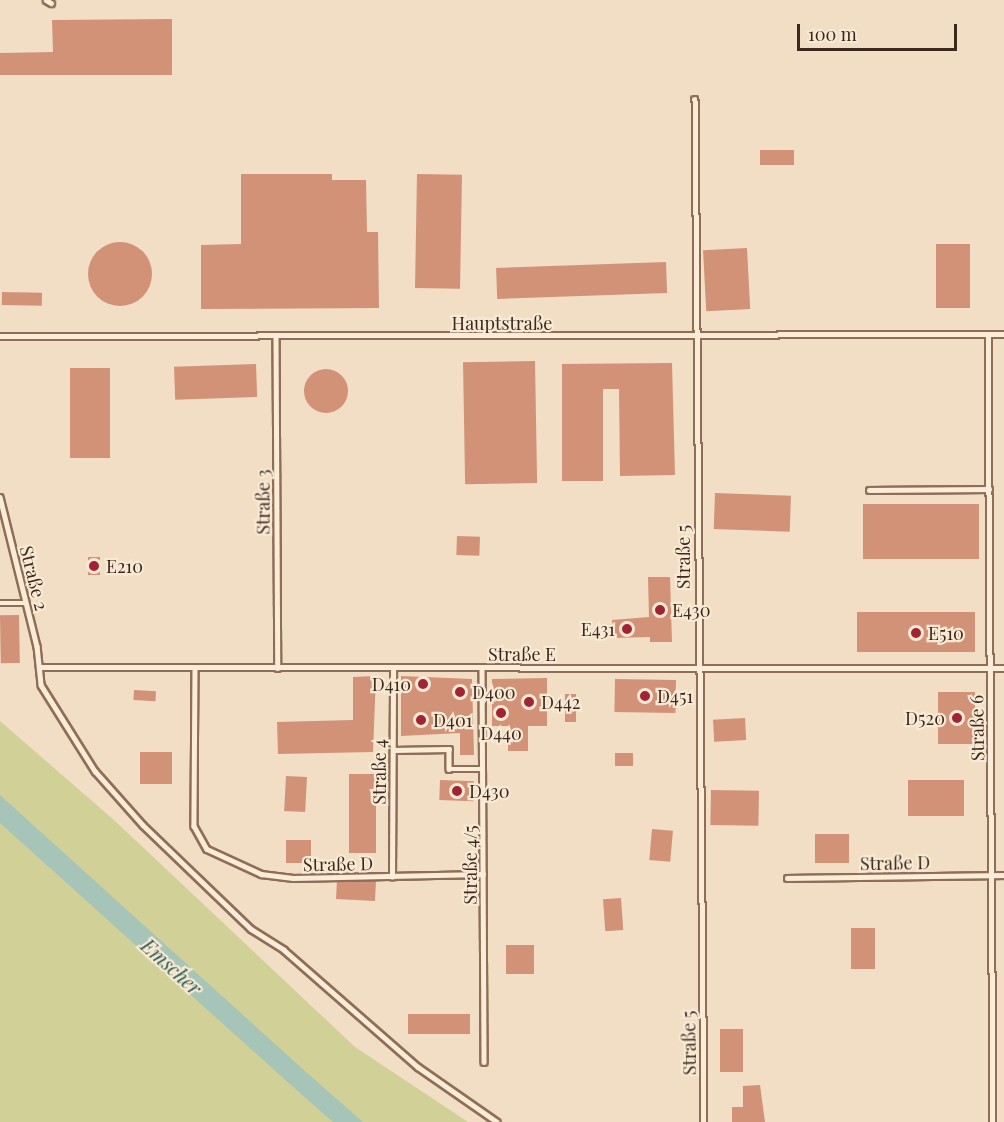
<!DOCTYPE html>
<meta charset="utf-8">
<style>
body{margin:0}
#map{position:relative;width:1004px;height:1122px;overflow:hidden;background:#f1dec4;font-family:"Playfair Display",serif}
div>[style]{position:absolute}
[style*='--x']{left:calc(var(--x)*1px);top:calc(var(--y)*1px);width:calc(var(--w)*1px);rotate:calc(var(--a)*1deg)}
.green>*{inset:0;background:#d1d097}
.water>*{inset:0;background:#a6c4b8}
.building>*{inset:0;background:#d29277;transform-origin:0 0}
.round{border-radius:50%}
.roads{filter:drop-shadow(2px 0 #8e6e59) drop-shadow(-2px 0 #8e6e59) drop-shadow(0 2px #8e6e59) drop-shadow(0 -2px #8e6e59)}
.lane>*{height:4.5px;margin:-2.25px;padding:0 2.25px;transform-origin:2.25px;border-radius:2.25px;background:#fbecd8}
.dots>*{width:16px;height:16px;translate:-50% -50%;box-sizing:border-box;border:3px solid #f8e9d4;border-radius:50%}
span{translate:-50% -50%;white-space:nowrap;text-align:center;line-height:1.15;-webkit-text-stroke:4.5px #f8e9d4;paint-order:stroke}
.street-label{font-size:18px;color:#3c291e}
.poi-label{font-size:18px;color:#3c291e}
.left{translate:0 -50%;text-align:left}
.right{translate:-100% -50%;text-align:right}
.water-label{font-size:20px;color:#2c5d54;font-style:italic}
.scale{position:absolute;left:797px;top:24px;width:160px;height:27px;box-sizing:border-box;border:3px solid #3c291e;border-top:0;padding-left:8px;font-size:18px;line-height:21px;white-space:nowrap;color:#3c291e;-webkit-text-stroke:4px #f8e9d4;paint-order:stroke}
</style>
<div id="map">
<div class="green">
<div style="clip-path:polygon(0 721px,115px 821px,355px 1047px,468px 1122px,0 1122px)"></div>
</div>
<div class="water">
<div style="clip-path:polygon(0 795px,306px 1072px,363px 1122px,333px 1122px,292px 1086px,0 823px)"></div>
</div>
<div class="building">
<div style="clip-path:polygon(172px 19px,172px 75px,0 75px,0 53px,53px 52px,52px 20px)"></div>
<div style="left:760px;top:150px;width:34px;height:15px"></div>
<div style="clip-path:polygon(241px 174px,332px 174px,332px 180px,366px 180px,367px 232px,378px 232px,379px 308px,201px 309px,201px 245px,241px 244px)"></div>
<div style="left:417px;top:174px;width:45px;height:114px;rotate:1deg"></div>
<div class="round" style="left:88px;top:242px;width:64px;height:64px"></div>
<div style="left:936px;top:244px;width:34px;height:64px"></div>
<div style="left:747px;top:248px;width:61px;height:44px;rotate:87deg"></div>
<div style="left:666px;top:262px;width:31px;height:170px;rotate:88deg"></div>
<div style="left:2px;top:292px;width:40px;height:13px;rotate:1deg"></div>
<div style="left:535px;top:361px;width:122px;height:72px;rotate:89deg"></div>
<div style="clip-path:polygon(672px 363px,675px 475px,620px 476px,619px 389px,603px 389px,603px 481px,562px 481px,562px 364px)"></div>
<div style="left:256px;top:364px;width:33px;height:82px;rotate:88deg"></div>
<div style="left:70px;top:368px;width:40px;height:90px"></div>
<div class="round" style="left:304px;top:369px;width:44px;height:44px"></div>
<div style="left:715px;top:493px;width:76px;height:36px;rotate:2deg"></div>
<div style="left:863px;top:504px;width:116px;height:55px"></div>
<div style="left:457px;top:536px;width:23px;height:19px;rotate:2deg"></div>
<div style="left:88px;top:557px;width:12px;height:18px"></div>
<div style="clip-path:polygon(648px 577px,670px 577px,672px 642px,650px 642px,650px 637px,613px 638px,612px 620px,649px 617px)"></div>
<div style="left:975px;top:612px;width:40px;height:118px;rotate:90deg"></div>
<div style="left:19px;top:615px;width:48px;height:19px;rotate:89deg"></div>
<div style="clip-path:polygon(376px 676px,373px 752px,278px 754px,277px 722px,353px 720px,353px 677px)"></div>
<div style="clip-path:polygon(401px 676px,472px 679px,474px 755px,460px 755px,460px 733px,401px 736px)"></div>
<div style="clip-path:polygon(547px 678px,547px 726px,528px 726px,528px 751px,508px 751px,508px 726px,492px 726px,492px 679px)"></div>
<div style="left:615px;top:679px;width:61px;height:33px;rotate:1deg"></div>
<div style="left:134px;top:690px;width:22px;height:10px;rotate:3deg"></div>
<div style="left:938px;top:692px;width:37px;height:52px"></div>
<div style="left:565px;top:694px;width:11px;height:28px"></div>
<div style="left:745px;top:718px;width:22px;height:32px;rotate:87deg"></div>
<div style="left:140px;top:752px;width:32px;height:32px"></div>
<div style="left:615px;top:753px;width:18px;height:13px"></div>
<div style="left:349px;top:774px;width:27px;height:79px"></div>
<div style="left:286px;top:776px;width:21px;height:35px;rotate:3deg"></div>
<div style="left:440px;top:780px;width:34px;height:20px;rotate:2deg"></div>
<div style="left:908px;top:780px;width:56px;height:36px"></div>
<div style="left:711px;top:790px;width:48px;height:35px;rotate:1deg"></div>
<div style="left:652px;top:829px;width:21px;height:31px;rotate:5deg"></div>
<div style="left:815px;top:834px;width:34px;height:29px"></div>
<div style="left:311px;top:840px;width:23px;height:25px;rotate:90deg"></div>
<div style="left:376px;top:881px;width:20px;height:39px;rotate:93deg"></div>
<div style="left:621px;top:898px;width:32px;height:18px;rotate:86deg"></div>
<div style="left:851px;top:928px;width:24px;height:41px"></div>
<div style="left:506px;top:945px;width:28px;height:29px"></div>
<div style="left:470px;top:1014px;width:20px;height:62px;rotate:90deg"></div>
<div style="left:720px;top:1029px;width:23px;height:43px"></div>
<div style="clip-path:polygon(760px 1085px,765px 1122px,732px 1122px,732px 1107px,743px 1107px,743px 1086px)"></div>
</div>
<div class="roads">
<div class="lane">
<div style="--x:46;--y:0;--w:6;--a:31"></div>
<div style="--x:695;--y:99;--w:1023;--a:89.5"></div>
<div style="--x:988;--y:334;--w:788;--a:89.64"></div>
<div style="--x:276;--y:335;--w:333;--a:89.7"></div>
<div style="--x:0;--y:336;--w:1004;--a:-0.11"></div>
<div style="--x:869;--y:490;--w:120;--a:-0.5"></div>
<div style="--x:0;--y:497;--w:154;--a:76.1"></div>
<div style="--x:37;--y:646;--w:39;--a:84"></div>
<div style="--x:41;--y:685;--w:102;--a:57.9"></div>
<div style="--x:95;--y:771;--w:72;--a:48.4"></div>
<div style="--x:143;--y:825;--w:150;--a:43.9"></div>
<div style="--x:251;--y:929;--w:39;--a:32"></div>
<div style="--x:284;--y:950;--w:178;--a:41.1"></div>
<div style="--x:418;--y:1067;--w:96;--a:34.8"></div>
<div style="--x:0;--y:603;--w:26;--a:0"></div>
<div style="--x:40;--y:667;--w:964;--a:0.06"></div>
<div style="--x:482;--y:668;--w:394;--a:89.7"></div>
<div style="--x:195;--y:669;--w:157;--a:90.4"></div>
<div style="--x:194;--y:826;--w:26;--a:61"></div>
<div style="--x:207;--y:849;--w:60;--a:24.8"></div>
<div style="--x:261;--y:874;--w:32;--a:7"></div>
<div style="--x:293;--y:878;--w:190;--a:-1.2"></div>
<div style="--x:393;--y:750;--w:56;--a:-1"></div>
<div style="--x:449;--y:749;--w:20;--a:90"></div>
<div style="--x:449;--y:769;--w:34;--a:0"></div>
<div style="--x:392;--y:877;--w:209;--a:-89.7"></div>
<div style="--x:787;--y:878;--w:217;--a:-0.8"></div>
</div>
</div>
<div class="dots">
<div style="left:94px;top:566px;background:#a12434"></div>
<div style="left:660px;top:610px;background:#a12434"></div>
<div style="left:627px;top:629px;background:#a12434"></div>
<div style="left:916px;top:633px;background:#a12434"></div>
<div style="left:423px;top:684px;background:#a12434"></div>
<div style="left:460px;top:692px;background:#a12434"></div>
<div style="left:645px;top:696px;background:#a12434"></div>
<div style="left:529px;top:702px;background:#a12434"></div>
<div style="left:501px;top:713px;background:#a12434"></div>
<div style="left:957px;top:718px;background:#a12434"></div>
<div style="left:421px;top:720px;background:#a12434"></div>
<div style="left:457px;top:791px;background:#a12434"></div>
</div>
<div class="street-label">
<span style="left:502px;top:323px">Hauptstraße</span>
<span style="left:263px;top:502px;rotate:-90deg">Straße 3</span>
<span style="left:683px;top:557px;rotate:-90deg">Straße 5</span>
<span style="left:34px;top:578px;rotate:76deg">Straße 2</span>
<span style="left:522px;top:654px">Straße E</span>
<span style="left:977px;top:728px;rotate:-91deg">Straße 6</span>
<span style="left:379px;top:772px;rotate:-90deg">Straße 4</span>
<span style="left:895px;top:863px;rotate:-1deg">Straße D</span>
<span style="left:338px;top:864px;rotate:-1deg">Straße D</span>
<span style="left:470px;top:865px;rotate:-90deg">Straße 4/5</span>
<span style="left:689px;top:1043px;rotate:-91deg">Straße 5</span>
</div>
<div class="poi-label">
<span class="left" style="left:106px;top:566px">E210</span>
<span class="left" style="left:672px;top:610px">E430</span>
<span class="right" style="left:615px;top:629px">E431</span>
<span class="left" style="left:928px;top:633px">E510</span>
<span class="right" style="left:411px;top:684px">D410</span>
<span class="left" style="left:472px;top:692px">D400</span>
<span class="left" style="left:657px;top:696px">D451</span>
<span class="left" style="left:541px;top:702px">D442</span>
<span class="right" style="left:945px;top:718px">D520</span>
<span class="left" style="left:433px;top:720px">D401</span>
<span style="left:501px;top:733px">D440</span>
<span class="left" style="left:469px;top:791px">D430</span>
</div>
<div class="water-label">
<span style="left:172px;top:966px;rotate:42deg">Emscher</span>
</div>
<div class="scale">100 m</div>
</div>
